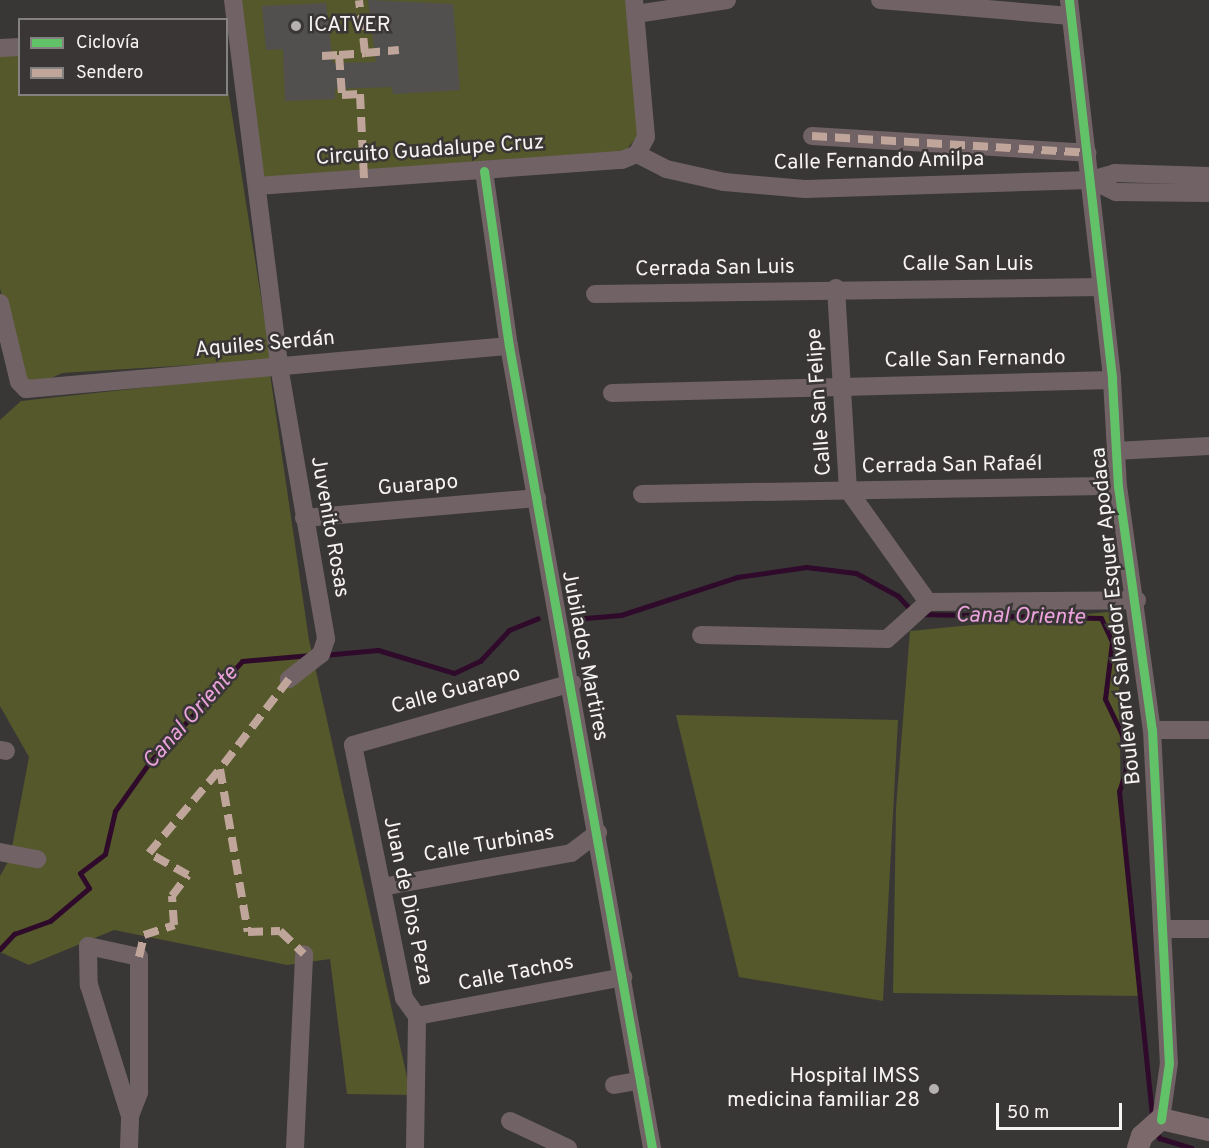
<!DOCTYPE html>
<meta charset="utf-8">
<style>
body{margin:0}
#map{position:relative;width:1209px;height:1148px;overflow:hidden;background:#383736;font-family:Overpass,sans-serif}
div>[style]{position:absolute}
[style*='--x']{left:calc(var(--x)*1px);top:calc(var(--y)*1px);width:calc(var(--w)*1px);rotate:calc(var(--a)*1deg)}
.green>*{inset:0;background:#54582b}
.stream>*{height:5px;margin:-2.5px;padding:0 2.5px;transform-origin:2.5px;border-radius:2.5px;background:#2f0a2a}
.building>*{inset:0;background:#51504f}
.minor>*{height:18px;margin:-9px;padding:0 9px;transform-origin:9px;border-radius:9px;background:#716265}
.major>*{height:22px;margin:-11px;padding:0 11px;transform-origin:11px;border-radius:11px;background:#7b696c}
.quiet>*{height:8px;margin-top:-4px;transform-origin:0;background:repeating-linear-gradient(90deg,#c0a59a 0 15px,transparent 0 23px)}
.cycleway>*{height:9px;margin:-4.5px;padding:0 4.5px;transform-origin:4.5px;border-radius:4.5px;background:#61c268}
.dots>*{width:16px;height:16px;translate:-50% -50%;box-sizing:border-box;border:3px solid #393635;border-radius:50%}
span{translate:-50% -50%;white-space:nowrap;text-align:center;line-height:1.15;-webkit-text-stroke:5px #393635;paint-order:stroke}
.poi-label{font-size:21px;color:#f5f4f3}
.left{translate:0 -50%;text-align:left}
.right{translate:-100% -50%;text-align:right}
.street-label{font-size:21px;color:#f5f4f3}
.water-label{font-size:22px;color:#eca3dd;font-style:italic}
.legend{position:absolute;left:18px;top:18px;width:210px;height:78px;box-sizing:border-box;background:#393635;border:2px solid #848281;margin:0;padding:8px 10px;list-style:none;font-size:18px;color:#f5f4f3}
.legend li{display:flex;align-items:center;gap:12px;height:30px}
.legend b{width:30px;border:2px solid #848281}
.scale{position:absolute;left:996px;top:1103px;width:126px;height:27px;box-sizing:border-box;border:3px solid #f5f4f3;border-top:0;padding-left:8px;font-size:18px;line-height:21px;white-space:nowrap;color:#f5f4f3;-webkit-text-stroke:4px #393635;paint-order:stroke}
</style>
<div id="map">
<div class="green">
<div style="clip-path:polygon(232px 0,628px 0,640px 133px,623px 154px,261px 180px)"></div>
<div style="clip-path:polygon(19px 53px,20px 94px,226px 94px,227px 83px,271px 360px,62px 373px,24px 391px,0 288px,0 54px)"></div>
<div style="clip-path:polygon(270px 374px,309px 640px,411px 1095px,347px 1094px,330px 959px,287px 965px,114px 930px,29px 965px,0 952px,0 876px,10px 858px,29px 757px,0 706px,0 420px,21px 401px)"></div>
<div style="clip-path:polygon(1118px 611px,1121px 811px,1141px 996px,893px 993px,896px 808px,910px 631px)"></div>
<div style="clip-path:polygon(676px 715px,898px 720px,883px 1001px,739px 977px)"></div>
</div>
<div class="stream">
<div style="--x:920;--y:614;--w:181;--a:1.3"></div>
<div style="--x:1101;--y:618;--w:26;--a:65"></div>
<div style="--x:1112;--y:642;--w:57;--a:97"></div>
<div style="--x:1105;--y:699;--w:47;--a:64.5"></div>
<div style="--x:1125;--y:741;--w:29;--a:88"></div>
<div style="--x:1126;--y:770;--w:22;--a:108"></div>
<div style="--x:1119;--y:791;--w:329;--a:84.2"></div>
<div style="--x:574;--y:619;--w:47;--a:-4.9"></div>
<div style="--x:621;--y:615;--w:122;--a:-18.1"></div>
<div style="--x:737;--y:577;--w:70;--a:-8.2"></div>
<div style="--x:806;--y:567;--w:50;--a:6.8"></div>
<div style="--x:856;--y:573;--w:48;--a:28.7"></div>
<div style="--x:898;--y:596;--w:21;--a:47"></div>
<div style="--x:323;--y:655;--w:55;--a:-5.2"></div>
<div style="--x:378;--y:650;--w:79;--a:16.8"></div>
<div style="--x:454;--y:673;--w:29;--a:-25"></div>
<div style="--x:480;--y:661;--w:42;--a:-46.9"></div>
<div style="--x:509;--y:630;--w:31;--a:-22"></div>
<div style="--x:0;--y:949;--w:21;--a:-47"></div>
<div style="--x:14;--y:934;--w:38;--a:-20"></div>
<div style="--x:50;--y:921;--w:51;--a:-40.2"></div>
<div style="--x:89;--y:888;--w:17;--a:-121"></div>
<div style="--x:80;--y:873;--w:31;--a:-37"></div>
<div style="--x:105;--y:854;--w:44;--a:-76.9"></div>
<div style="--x:115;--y:811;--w:59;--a:-54.7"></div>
<div style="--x:149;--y:763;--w:138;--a:-47.6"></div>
<div style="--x:242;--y:661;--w:69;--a:-5"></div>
<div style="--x:1156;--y:1130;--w:9;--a:69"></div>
<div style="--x:1159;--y:1138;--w:34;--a:17"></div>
</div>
<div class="building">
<div style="clip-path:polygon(368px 0,453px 4px,460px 90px,393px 94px,392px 87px,335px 89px,335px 99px,285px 101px,283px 49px,266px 50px,262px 6px,326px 3px,333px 63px,376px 62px)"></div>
</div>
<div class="minor">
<div style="--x:233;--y:0;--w:369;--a:82.8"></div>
<div style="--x:279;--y:366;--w:277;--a:80.2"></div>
<div style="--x:326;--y:639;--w:16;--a:108"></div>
<div style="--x:321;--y:654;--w:41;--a:142"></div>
<div style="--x:880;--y:0;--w:191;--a:4.8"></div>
<div style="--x:1069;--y:0;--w:382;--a:83.5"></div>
<div style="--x:1112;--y:380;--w:106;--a:86.8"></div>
<div style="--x:1118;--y:486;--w:246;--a:82.1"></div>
<div style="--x:1152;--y:730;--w:333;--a:87.1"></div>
<div style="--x:1169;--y:1063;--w:57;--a:98.1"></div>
<div style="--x:636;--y:14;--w:92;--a:-8.7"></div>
<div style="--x:0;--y:48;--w:20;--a:-3"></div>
<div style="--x:812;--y:136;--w:276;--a:3.5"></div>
<div style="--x:637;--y:154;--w:33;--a:27"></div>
<div style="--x:666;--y:169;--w:59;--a:12.6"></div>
<div style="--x:724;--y:182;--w:81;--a:4.9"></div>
<div style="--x:805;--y:189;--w:286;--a:-1.8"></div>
<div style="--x:1091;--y:180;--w:25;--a:-16"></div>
<div style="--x:1115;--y:173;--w:94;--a:1.8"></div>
<div style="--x:484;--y:171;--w:177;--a:81.9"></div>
<div style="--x:509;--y:346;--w:815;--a:79.89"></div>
<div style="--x:1091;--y:180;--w:28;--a:26"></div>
<div style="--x:1116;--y:192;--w:93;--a:0.6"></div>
<div style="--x:257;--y:186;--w:366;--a:-4.1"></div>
<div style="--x:622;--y:160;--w:16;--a:-22"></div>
<div style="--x:637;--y:154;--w:19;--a:-62"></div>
<div style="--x:646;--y:137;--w:138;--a:-95"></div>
<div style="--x:836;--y:288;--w:202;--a:86.6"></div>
<div style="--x:848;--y:490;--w:138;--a:54.5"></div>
<div style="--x:595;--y:294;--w:506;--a:-0.79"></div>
<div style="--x:0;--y:303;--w:81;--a:76.5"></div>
<div style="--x:19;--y:382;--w:10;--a:45"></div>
<div style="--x:26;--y:389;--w:485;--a:-5.1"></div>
<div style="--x:612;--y:393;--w:500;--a:-1.49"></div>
<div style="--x:1115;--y:451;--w:94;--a:-3"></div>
<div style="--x:642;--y:494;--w:476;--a:-1"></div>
<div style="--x:304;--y:518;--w:234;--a:-4.9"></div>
<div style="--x:928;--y:602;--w:209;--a:-0.5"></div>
<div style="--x:701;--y:635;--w:186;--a:1.2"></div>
<div style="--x:887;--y:639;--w:55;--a:-42.1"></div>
<div style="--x:1152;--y:730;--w:57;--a:0"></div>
<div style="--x:0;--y:750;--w:6;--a:9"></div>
<div style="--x:0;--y:852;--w:38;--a:11"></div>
<div style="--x:382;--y:887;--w:192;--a:-10.2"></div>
<div style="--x:571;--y:853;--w:34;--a:-37"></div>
<div style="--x:1162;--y:929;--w:47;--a:0"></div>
<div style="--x:417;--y:1016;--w:210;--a:-10.7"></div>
<div style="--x:614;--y:1085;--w:27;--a:-10"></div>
<div style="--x:510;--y:1121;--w:64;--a:25"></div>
<div style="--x:129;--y:1148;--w:32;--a:-88"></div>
<div style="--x:130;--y:1116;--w:26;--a:-69"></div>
<div style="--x:139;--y:1092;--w:135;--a:-90"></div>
<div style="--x:139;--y:957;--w:52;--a:-167.8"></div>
<div style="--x:88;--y:946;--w:39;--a:89"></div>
<div style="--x:89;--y:985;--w:137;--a:72.6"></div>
<div style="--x:295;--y:1148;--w:194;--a:-87.3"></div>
<div style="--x:415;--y:1148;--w:132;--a:-89.1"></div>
<div style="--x:417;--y:1016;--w:22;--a:-126"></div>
<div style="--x:404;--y:998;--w:258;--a:-101.4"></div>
<div style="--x:353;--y:745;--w:228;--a:-15.8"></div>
</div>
<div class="major">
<div style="--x:1138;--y:1148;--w:13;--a:-72"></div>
<div style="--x:1142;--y:1136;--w:25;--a:-42"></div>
<div style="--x:1161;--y:1119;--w:49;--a:12.9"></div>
</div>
<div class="quiet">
<div style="--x:365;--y:53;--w:34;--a:-5"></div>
<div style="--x:339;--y:55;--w:26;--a:-4"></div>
<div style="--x:365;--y:53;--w:53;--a:-96.5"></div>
<div style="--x:322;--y:56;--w:17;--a:-3"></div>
<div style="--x:339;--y:55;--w:40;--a:85.7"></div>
<div style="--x:342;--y:95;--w:18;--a:-3"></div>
<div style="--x:360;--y:94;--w:85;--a:87.3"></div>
<div style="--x:812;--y:136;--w:276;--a:3.5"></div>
<div style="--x:289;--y:679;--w:113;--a:127.5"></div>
<div style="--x:220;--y:769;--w:165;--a:80.3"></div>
<div style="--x:248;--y:932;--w:32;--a:-2"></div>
<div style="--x:280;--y:931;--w:33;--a:44"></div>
<div style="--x:139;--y:957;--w:23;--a:-77"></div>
<div style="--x:144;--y:935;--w:32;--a:-18"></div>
<div style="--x:174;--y:925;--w:29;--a:-94"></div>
<div style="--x:172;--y:896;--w:26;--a:-53"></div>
<div style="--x:188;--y:875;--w:45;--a:-150.6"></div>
<div style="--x:149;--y:853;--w:110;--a:-49.8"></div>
</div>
<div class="cycleway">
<div style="--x:1069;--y:0;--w:382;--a:83.5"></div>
<div style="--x:1112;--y:380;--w:106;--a:86.8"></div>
<div style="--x:1118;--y:486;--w:246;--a:82.1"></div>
<div style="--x:1152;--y:730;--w:333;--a:87.1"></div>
<div style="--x:1169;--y:1063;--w:57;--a:98.1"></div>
<div style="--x:484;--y:171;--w:177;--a:81.9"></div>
<div style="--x:509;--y:346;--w:815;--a:79.89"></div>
</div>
<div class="dots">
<div style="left:296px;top:26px;background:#b3b2b1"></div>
<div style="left:934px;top:1089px;background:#b3b2b1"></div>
</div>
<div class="poi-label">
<span class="left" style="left:308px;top:26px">ICATVER</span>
<span class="right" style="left:920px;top:1089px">Hospital IMSS<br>medicina familiar 28</span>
</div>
<div class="street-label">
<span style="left:430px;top:151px;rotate:-4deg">Circuito Guadalupe Cruz</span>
<span style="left:879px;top:162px;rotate:-1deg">Calle Fernando Amilpa</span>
<span style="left:968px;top:265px">Calle San Luis</span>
<span style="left:715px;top:269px;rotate:-1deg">Cerrada San Luis</span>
<span style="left:265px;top:345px;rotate:-5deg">Aquiles Serdán</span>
<span style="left:975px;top:360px;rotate:-1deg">Calle San Fernando</span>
<span style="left:820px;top:402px;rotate:-94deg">Calle San Felipe</span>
<span style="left:952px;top:466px;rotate:-1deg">Cerrada San Rafaél</span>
<span style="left:418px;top:486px;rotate:-5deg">Guarapo</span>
<span style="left:329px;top:527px;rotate:80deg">Juvenito Rosas</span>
<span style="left:1117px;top:616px;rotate:-96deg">Boulevard Salvador Esquer Apodaca</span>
<span style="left:584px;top:656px;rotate:79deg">Jubilados Martires</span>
<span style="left:456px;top:691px;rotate:-15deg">Calle Guarapo</span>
<span style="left:489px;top:845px;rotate:-10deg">Calle Turbinas</span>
<span style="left:407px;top:901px;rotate:78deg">Juan de Dios Peza</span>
<span style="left:516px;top:974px;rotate:-11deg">Calle Tachos</span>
</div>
<div class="water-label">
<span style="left:1020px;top:617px;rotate:1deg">Canal Oriente</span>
<span style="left:191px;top:718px;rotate:-48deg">Canal Oriente</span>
</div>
<ul class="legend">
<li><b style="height:8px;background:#61c268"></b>Ciclovía</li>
<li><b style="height:8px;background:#c0a59a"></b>Sendero</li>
</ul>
<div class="scale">50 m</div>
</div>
